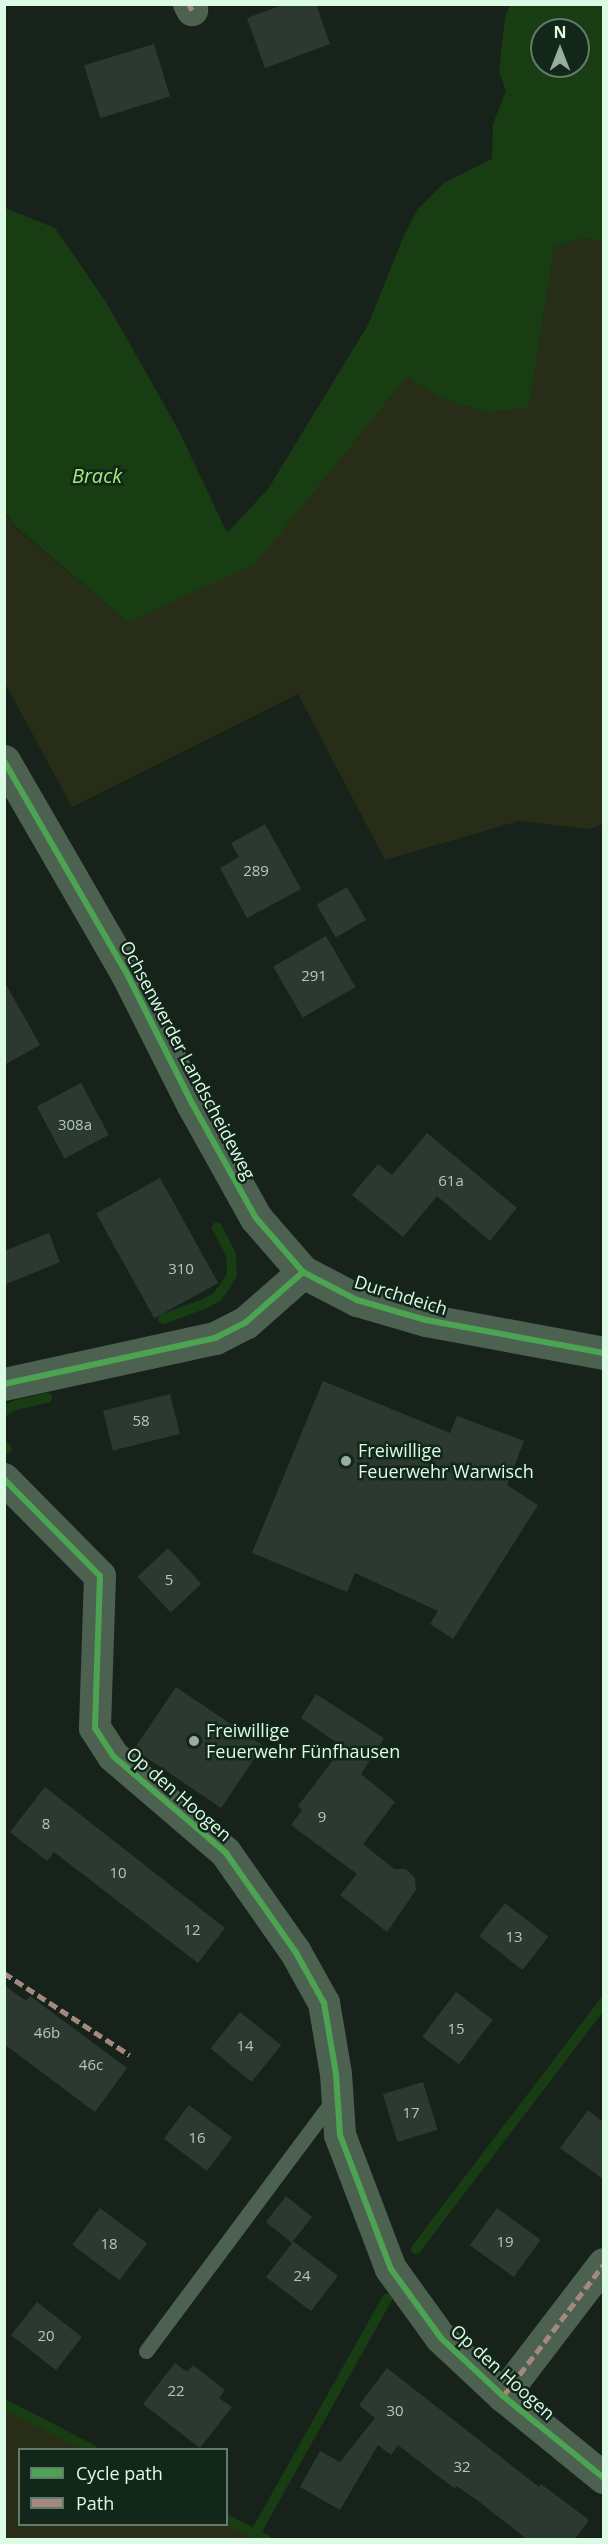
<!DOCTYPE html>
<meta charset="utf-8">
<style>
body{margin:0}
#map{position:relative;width:608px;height:2544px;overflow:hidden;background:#17221b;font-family:"Open Sans",sans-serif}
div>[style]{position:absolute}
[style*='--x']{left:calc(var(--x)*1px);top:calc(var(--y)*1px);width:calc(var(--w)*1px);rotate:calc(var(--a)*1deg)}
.green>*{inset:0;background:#282d17}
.water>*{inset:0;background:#193d12}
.stream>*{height:10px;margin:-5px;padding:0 5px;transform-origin:5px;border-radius:5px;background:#193d12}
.building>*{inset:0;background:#2c3930;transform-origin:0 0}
.service>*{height:15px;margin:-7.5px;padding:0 7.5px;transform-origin:7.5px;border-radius:7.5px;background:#4d6151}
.minor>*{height:32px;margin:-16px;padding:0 16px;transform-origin:16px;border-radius:16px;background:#4d6151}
.tertiary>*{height:33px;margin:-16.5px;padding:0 16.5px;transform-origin:16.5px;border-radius:16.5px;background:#4d6151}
.quiet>*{height:4.5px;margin-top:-2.25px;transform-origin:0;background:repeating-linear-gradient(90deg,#a5887d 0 9px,transparent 0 13.5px)}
.cycleway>*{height:6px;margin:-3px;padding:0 3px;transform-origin:3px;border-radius:3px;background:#4ca352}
.dots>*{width:16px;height:16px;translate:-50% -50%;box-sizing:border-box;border:3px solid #13261a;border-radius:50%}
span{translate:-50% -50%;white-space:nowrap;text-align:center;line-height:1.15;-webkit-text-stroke:5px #13261a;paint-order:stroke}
.number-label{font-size:15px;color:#b0cab8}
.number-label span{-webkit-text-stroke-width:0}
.street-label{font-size:18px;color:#dcfbe5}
.poi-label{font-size:18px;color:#dcfbe5}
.left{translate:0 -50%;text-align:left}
.water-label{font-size:20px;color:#a0ee76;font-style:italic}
.frame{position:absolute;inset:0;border:6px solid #dcfbe5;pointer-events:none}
.legend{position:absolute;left:18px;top:2448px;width:210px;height:78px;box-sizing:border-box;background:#13261a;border:2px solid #637b6b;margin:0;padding:8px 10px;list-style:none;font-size:18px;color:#dcfbe5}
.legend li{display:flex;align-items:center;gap:12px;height:30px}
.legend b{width:30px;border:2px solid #637b6b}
.north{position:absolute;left:530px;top:18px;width:60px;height:60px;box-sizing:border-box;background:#13261a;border:2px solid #637b6b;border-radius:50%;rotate:0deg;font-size:16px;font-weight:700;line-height:24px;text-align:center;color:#dcfbe5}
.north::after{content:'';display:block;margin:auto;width:21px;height:27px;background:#97af9e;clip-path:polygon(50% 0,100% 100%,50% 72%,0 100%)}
</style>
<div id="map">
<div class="green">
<div style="clip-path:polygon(584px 238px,603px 241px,603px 824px,589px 829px,519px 821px,385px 860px,298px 694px,72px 807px,5px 683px,4px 513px,16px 528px,128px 622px,255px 563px,407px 377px,441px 398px,487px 413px,529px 407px,554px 247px)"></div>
<div style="clip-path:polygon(4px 2404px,93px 2449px,20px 2450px,20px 2524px,226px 2524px,227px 2519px,266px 2539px,5px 2539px)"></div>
</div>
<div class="water">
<div style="clip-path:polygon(evenodd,510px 5px,604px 5px,603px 241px,584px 238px,554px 247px,529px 407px,487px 413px,441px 398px,407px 377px,255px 564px,128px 622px,16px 527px,5px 513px,5px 208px,55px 228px,106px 302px,153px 385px,179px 431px,227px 533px,268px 489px,368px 325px,404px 235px,418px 209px,444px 183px,492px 159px,493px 124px,506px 91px,499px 71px,505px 17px,510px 5px,542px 30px,578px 30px,578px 66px,542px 66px,542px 30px)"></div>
</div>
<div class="stream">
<div style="--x:163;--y:1319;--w:44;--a:-20.1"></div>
<div style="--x:204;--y:1304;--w:15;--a:-28"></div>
<div style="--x:217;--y:1297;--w:15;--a:-53"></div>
<div style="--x:226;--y:1285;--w:13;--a:-61"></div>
<div style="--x:232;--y:1274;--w:19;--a:-93"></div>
<div style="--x:231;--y:1255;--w:31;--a:-117"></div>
<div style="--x:4;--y:1411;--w:13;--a:-27"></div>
<div style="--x:16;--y:1405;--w:32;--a:-13"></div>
<div style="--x:4;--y:1446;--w:4;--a:45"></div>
<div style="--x:416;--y:2249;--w:310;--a:-52.7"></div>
<div style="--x:4;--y:2404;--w:100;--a:27.3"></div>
<div style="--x:226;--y:2519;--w:46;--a:27.1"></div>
<div style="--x:255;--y:2534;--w:270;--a:-60.7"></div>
</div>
<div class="building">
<div style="clip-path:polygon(285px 4px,316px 4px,330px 44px,265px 68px,247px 18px)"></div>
<div style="left:154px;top:44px;width:55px;height:73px;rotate:73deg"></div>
<div style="clip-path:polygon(265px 824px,301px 889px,247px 918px,220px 868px,239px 857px,231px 843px)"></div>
<div style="left:347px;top:887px;width:38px;height:35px;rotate:60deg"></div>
<div style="left:326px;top:936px;width:59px;height:61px;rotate:60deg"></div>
<div style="clip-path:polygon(4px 981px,40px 1045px,4px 1065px)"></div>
<div style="left:81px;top:1083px;width:59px;height:50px;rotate:62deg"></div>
<div style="clip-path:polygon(427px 1133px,517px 1208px,490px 1241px,437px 1196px,403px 1237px,352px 1195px,378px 1164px,392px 1175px)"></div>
<div style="left:160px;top:1178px;width:120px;height:73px;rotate:61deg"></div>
<div style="clip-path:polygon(49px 1233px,60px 1262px,4px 1285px,4px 1251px)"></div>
<div style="clip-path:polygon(323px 1381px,450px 1433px,457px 1416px,524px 1441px,507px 1485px,538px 1505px,453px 1639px,430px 1624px,438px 1611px,355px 1573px,347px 1592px,252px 1553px)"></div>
<div style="left:170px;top:1394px;width:41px;height:69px;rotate:76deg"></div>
<div style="left:168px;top:1548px;width:49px;height:42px;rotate:47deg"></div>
<div style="left:176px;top:1687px;width:105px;height:75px;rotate:34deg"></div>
<div style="clip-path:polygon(316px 1694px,384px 1738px,361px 1774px,395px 1802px,363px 1844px,394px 1869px,406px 1869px,415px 1878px,416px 1890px,387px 1932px,340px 1895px,357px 1874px,291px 1825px,302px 1810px,298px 1806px,343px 1747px,301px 1718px)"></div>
<div style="clip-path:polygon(45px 1787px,225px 1928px,198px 1963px,54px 1852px,47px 1861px,10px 1832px)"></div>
<div style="left:505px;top:1903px;width:55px;height:42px;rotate:38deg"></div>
<div style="clip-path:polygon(4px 1985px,26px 2001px,30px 1996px,127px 2068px,95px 2112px,4px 2044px)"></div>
<div style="left:456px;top:1992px;width:46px;height:56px;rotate:37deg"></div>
<div style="left:240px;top:2012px;width:53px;height:47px;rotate:39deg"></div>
<div style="left:423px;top:2082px;width:50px;height:42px;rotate:73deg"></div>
<div style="left:189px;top:2105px;width:54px;height:42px;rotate:37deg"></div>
<div style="clip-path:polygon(588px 2110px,603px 2122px,603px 2179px,560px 2148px)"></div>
<div style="clip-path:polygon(286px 2196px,312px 2217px,293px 2241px,338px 2276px,311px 2311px,266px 2277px,292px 2243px,266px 2222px)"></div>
<div style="left:100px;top:2208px;width:59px;height:46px;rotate:37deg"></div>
<div style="left:497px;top:2208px;width:54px;height:46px;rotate:36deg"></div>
<div style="left:37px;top:2302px;width:57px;height:42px;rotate:38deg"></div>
<div style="clip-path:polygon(175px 2363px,187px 2372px,193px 2365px,225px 2390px,219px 2398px,232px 2407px,200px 2448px,143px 2404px)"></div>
<div style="clip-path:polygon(387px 2368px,539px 2487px,541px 2484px,589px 2520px,574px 2540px,528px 2540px,477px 2500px,456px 2486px,455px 2489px,398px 2445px,391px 2455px,378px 2445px,340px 2510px,300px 2487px,320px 2451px,340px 2462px,375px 2418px,359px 2405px)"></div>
</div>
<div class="service">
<div style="--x:146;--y:2351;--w:314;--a:-53.3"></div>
</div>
<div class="minor">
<div style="--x:189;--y:4;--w:7;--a:63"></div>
<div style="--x:4;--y:1479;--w:136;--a:45.3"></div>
<div style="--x:100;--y:1576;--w:152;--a:91.9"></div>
<div style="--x:95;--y:1728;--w:33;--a:57"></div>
<div style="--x:113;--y:1756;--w:149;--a:40.6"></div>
<div style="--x:226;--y:1853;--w:120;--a:54.9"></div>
<div style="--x:295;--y:1951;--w:60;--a:60.9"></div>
<div style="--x:324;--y:2003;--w:72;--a:80.4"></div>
<div style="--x:336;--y:2074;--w:61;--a:86.2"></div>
<div style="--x:340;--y:2135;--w:143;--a:69.2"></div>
<div style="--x:391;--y:2269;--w:85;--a:54.1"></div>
<div style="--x:441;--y:2338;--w:85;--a:43.1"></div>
<div style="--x:503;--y:2396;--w:130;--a:39.1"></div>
<div style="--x:503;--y:2396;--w:166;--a:-52.6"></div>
</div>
<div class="tertiary">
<div style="--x:4;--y:761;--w:244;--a:60"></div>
<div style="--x:126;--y:972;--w:149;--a:63.3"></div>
<div style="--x:193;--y:1105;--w:129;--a:60.9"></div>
<div style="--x:256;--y:1218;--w:72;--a:49"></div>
<div style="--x:303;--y:1272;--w:61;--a:27.4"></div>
<div style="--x:357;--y:1300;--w:72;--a:16.2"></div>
<div style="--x:426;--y:1320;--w:181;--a:10.5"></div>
<div style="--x:4;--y:1384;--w:216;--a:-12.3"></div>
<div style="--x:215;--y:1338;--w:34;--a:-27"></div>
<div style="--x:245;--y:1323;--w:77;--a:-41.3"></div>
</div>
<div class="quiet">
<div style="--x:189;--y:4;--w:7;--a:63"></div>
<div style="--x:4;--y:1973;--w:150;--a:33.1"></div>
<div style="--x:503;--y:2396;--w:166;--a:-52.6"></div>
</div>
<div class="cycleway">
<div style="--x:4;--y:761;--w:244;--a:60"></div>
<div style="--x:126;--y:972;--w:149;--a:63.3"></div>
<div style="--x:193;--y:1105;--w:129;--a:60.9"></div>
<div style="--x:256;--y:1218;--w:72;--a:49"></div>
<div style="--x:303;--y:1272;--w:61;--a:27.4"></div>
<div style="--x:357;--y:1300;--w:72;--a:16.2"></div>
<div style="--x:426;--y:1320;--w:181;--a:10.5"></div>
<div style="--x:4;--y:1384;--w:216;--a:-12.3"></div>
<div style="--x:215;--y:1338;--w:34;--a:-27"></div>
<div style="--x:245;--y:1323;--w:77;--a:-41.3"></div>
<div style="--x:4;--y:1479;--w:136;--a:45.3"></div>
<div style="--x:100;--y:1576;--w:152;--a:91.9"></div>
<div style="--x:95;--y:1728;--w:33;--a:57"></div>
<div style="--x:113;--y:1756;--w:149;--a:40.6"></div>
<div style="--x:226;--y:1853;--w:120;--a:54.9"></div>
<div style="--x:295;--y:1951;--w:60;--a:60.9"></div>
<div style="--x:324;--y:2003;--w:72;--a:80.4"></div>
<div style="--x:336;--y:2074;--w:61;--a:86.2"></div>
<div style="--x:340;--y:2135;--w:143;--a:69.2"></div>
<div style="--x:391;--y:2269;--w:85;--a:54.1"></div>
<div style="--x:441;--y:2338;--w:85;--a:43.1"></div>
<div style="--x:503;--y:2396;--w:130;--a:39.1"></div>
</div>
<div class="dots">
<div style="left:346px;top:1461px;background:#97af9e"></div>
<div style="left:194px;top:1741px;background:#97af9e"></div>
</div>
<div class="number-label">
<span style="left:256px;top:871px">289</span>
<span style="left:314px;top:976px">291</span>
<span style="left:75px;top:1125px">308a</span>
<span style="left:451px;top:1181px">61a</span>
<span style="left:181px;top:1269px">310</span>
<span style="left:141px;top:1421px">58</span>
<span style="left:169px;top:1580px">5</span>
<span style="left:322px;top:1817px">9</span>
<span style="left:46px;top:1824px">8</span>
<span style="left:118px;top:1873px">10</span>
<span style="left:192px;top:1930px">12</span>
<span style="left:514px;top:1937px">13</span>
<span style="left:456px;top:2029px">15</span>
<span style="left:47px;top:2033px">46b</span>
<span style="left:245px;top:2046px">14</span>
<span style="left:91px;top:2065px">46c</span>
<span style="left:411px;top:2113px">17</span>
<span style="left:197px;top:2138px">16</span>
<span style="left:505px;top:2242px">19</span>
<span style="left:109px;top:2244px">18</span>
<span style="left:302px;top:2276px">24</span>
<span style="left:46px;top:2336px">20</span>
<span style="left:176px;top:2391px">22</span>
<span style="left:395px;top:2411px">30</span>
<span style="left:462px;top:2467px">32</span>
</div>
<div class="street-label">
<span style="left:188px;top:1060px;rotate:62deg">Ochsenwerder Landscheideweg</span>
<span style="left:401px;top:1295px;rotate:17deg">Durchdeich</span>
<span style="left:179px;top:1794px;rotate:41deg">Op den Hoogen</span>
<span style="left:503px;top:2372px;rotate:42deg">Op den Hoogen</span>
</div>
<div class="poi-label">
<span class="left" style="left:358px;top:1461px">Freiwillige<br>Feuerwehr Warwisch</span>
<span class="left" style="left:206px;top:1741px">Freiwillige<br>Feuerwehr Fünfhausen</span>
</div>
<div class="water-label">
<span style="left:97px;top:475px">Brack</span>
</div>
<div class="frame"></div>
<ul class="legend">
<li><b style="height:8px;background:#4ca352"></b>Cycle path</li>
<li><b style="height:8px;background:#a5887d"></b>Path</li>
</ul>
<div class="north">N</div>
</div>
